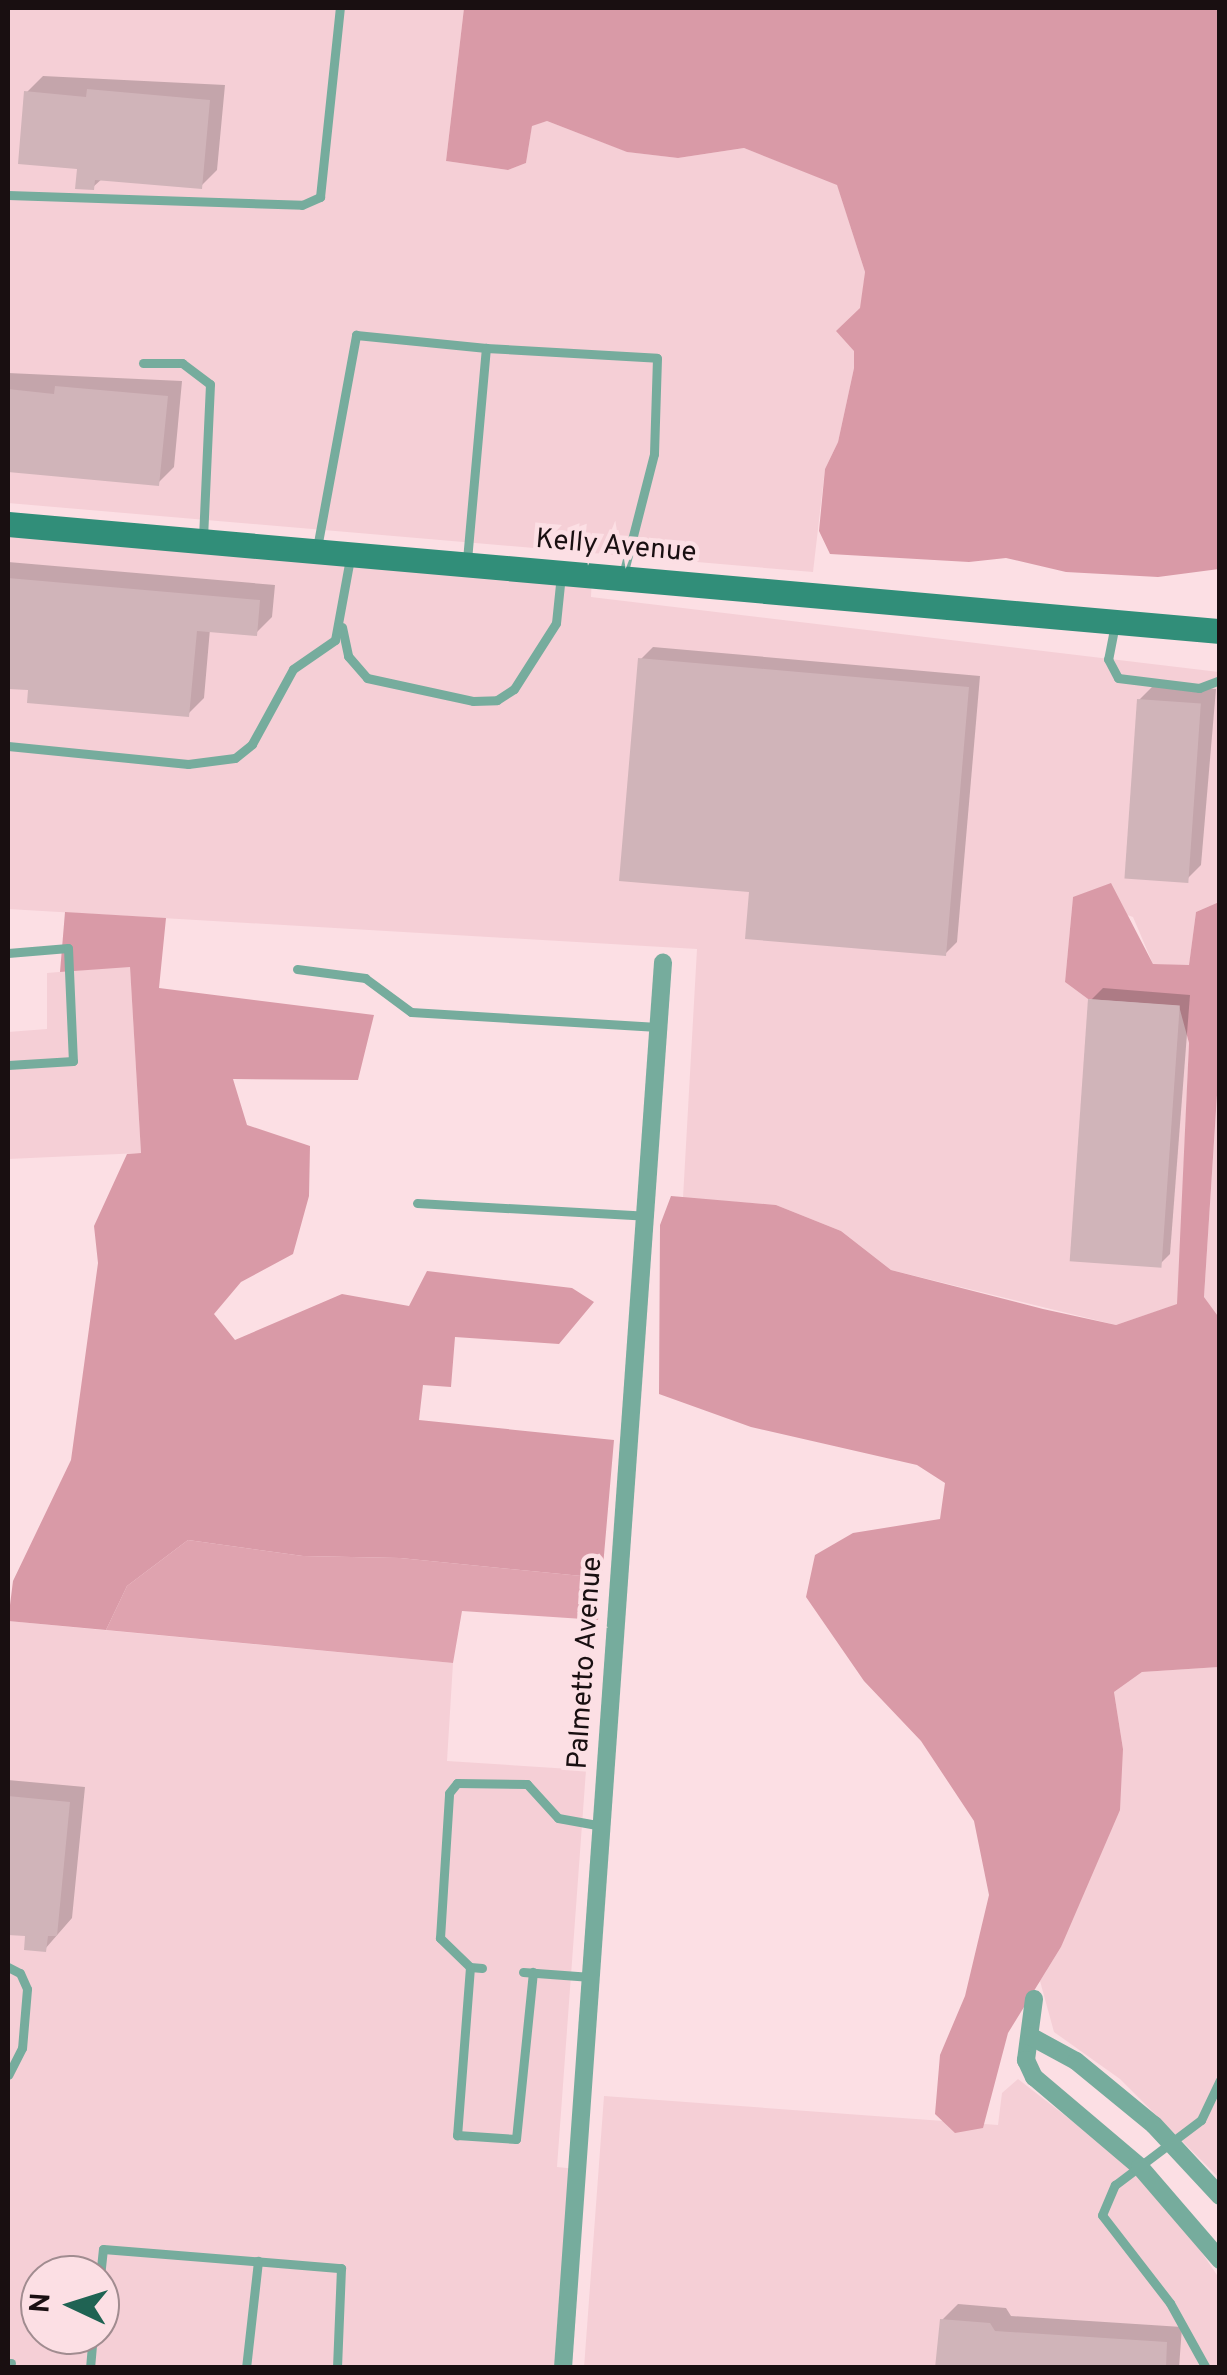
<!DOCTYPE html>
<style>
body{margin:0}
#map{position:relative;width:1227px;height:2375px;overflow:hidden;background:#fcdfe4;font-family:Overpass,sans-serif}
div>[style]{position:absolute}
[style*='--x']{left:calc(var(--x)*1px);top:calc(var(--y)*1px);width:calc(var(--w)*1px);rotate:calc(var(--a)*1deg)}
.built>*{inset:0;background:#f5cfd6}
.green>*{inset:0;background:#dfa3af}
.forest>*{inset:0;background:#d99aa7}
.shadow>*{inset:0;background:#0003}
.building>*{inset:0;background:#d0b4b9;transform-origin:0 0}
.lane>*{height:9px;margin:-4.5px;padding:0 4.5px;transform-origin:4.5px;border-radius:4.5px;background:#76ac9d}
.street>*{height:18px;margin:-9px;padding:0 9px;transform-origin:9px;border-radius:9px;background:#76ac9d}
.secondary>*{height:25px;margin:-12.5px;padding:0 12.5px;transform-origin:12.5px;border-radius:12.5px;background:#318e79}
span{translate:-50% -50%;white-space:nowrap;text-align:center;line-height:1.15;-webkit-text-stroke:9px #fcdfe4;paint-order:stroke}
.street-label{font-size:28px;color:#190f11}
.frame{position:absolute;inset:0;border:10px solid #190f11;pointer-events:none}
.north{position:absolute;left:20px;top:2255px;width:100px;height:100px;box-sizing:border-box;background:#fcdfe4;border:2px solid #a18c90;border-radius:50%;rotate:274deg;font-size:28px;font-weight:700;line-height:40px;text-align:center;color:#190f11}
.north::after{content:'';display:block;margin:auto;width:35px;height:45px;background:#1f6353;clip-path:polygon(50% 0,100% 100%,50% 72%,0 100%)}
</style>
<div id="map">
<div class="built">
<div style="clip-path:polygon(8px 8px,464px 8px,446px 161px,508px 170px,526px 163px,532px 125px,547px 121px,628px 152px,678px 158px,744px 148px,837px 184px,865px 272px,854px 368px,838px 442px,825px 469px,813px 572px,8px 503px)"></div>
<div style="clip-path:polygon(8px 524px,592px 575px,591px 597px,1219px 672px,1219px 902px,1196px 912px,1189px 966px,1153px 964px,1133px 917px,1073px 897px,1065px 982px,1088px 999px,1180px 1006px,1189px 1043px,1178px 1304px,1116px 1325px,891px 1270px,841px 1231px,776px 1205px,683px 1198px,697px 949px,8px 909px)"></div>
<div style="clip-path:polygon(130px 966px,141px 1153px,8px 1159px,8px 1032px,47px 1029px,47px 973px)"></div>
<div style="clip-path:polygon(1219px 1064px,1219px 1319px,1204px 1297px)"></div>
<div style="clip-path:polygon(evenodd,8px 1621px,453px 1663px,447px 1761px,586px 1770px,557px 2167px,577px 2169px,563px 2367px,8px 2367px,8px 1621px,40px 2275px,100px 2275px,100px 2335px,40px 2335px,40px 2275px)"></div>
<div style="clip-path:polygon(1219px 1667px,1219px 2178px,1120px 2079px,1054px 2032px,1040px 1981px,1061px 1947px,1123px 1749px,1114px 1692px,1142px 1672px)"></div>
<div style="clip-path:polygon(1018px 2079px,1121px 2159px,1175px 2213px,1219px 2278px,1219px 2367px,584px 2368px,604px 2096px,998px 2125px,1002px 2093px)"></div>
</div>
<div class="green">
<div style="clip-path:polygon(188px 1540px,303px 1556px,400px 1558px,602px 1578px,598px 1620px,462px 1611px,453px 1663px,106px 1630px,127px 1586px)"></div>
</div>
<div class="forest">
<div style="clip-path:polygon(464px 8px,1219px 8px,1219px 569px,1158px 577px,1066px 572px,1006px 558px,969px 562px,830px 554px,819px 531px,825px 469px,838px 442px,854px 368px,854px 351px,836px 331px,860px 308px,865px 272px,837px 185px,744px 148px,678px 158px,627px 152px,547px 121px,532px 126px,526px 163px,508px 170px,446px 161px)"></div>
<div style="clip-path:polygon(1111px 883px,1153px 964px,1189px 965px,1196px 912px,1219px 902px,1219px 1064px,1204px 1297px,1220px 1319px,1219px 1667px,1142px 1672px,1114px 1692px,1123px 1749px,1120px 1810px,1061px 1947px,1008px 2033px,983px 2128px,955px 2133px,935px 2114px,940px 2055px,965px 1996px,989px 1895px,974px 1821px,921px 1741px,864px 1681px,806px 1597px,815px 1555px,853px 1533px,940px 1519px,945px 1483px,917px 1465px,751px 1427px,659px 1394px,660px 1225px,671px 1196px,776px 1205px,841px 1231px,891px 1270px,1043px 1309px,1116px 1325px,1177px 1304px,1189px 1043px,1179px 1006px,1088px 999px,1065px 982px,1073px 897px)"></div>
<div style="clip-path:polygon(65px 912px,166px 918px,159px 988px,374px 1015px,358px 1080px,233px 1079px,247px 1125px,310px 1146px,309px 1196px,293px 1254px,241px 1282px,214px 1314px,235px 1340px,342px 1294px,409px 1306px,427px 1271px,572px 1288px,594px 1302px,559px 1344px,455px 1337px,451px 1387px,423px 1385px,419px 1420px,614px 1440px,602px 1578px,400px 1558px,303px 1556px,188px 1540px,127px 1586px,106px 1630px,8px 1621px,13px 1581px,71px 1460px,98px 1263px,94px 1226px,127px 1154px,141px 1153px,130px 967px,60px 972px)"></div>
</div>
<div class="shadow">
<div style="clip-path:polygon(43px 76px,225px 85px,217px 170px,201px 186px,103px 178px,93px 187px,27px 92px)"></div>
<div style="clip-path:polygon(8px 373px,182px 381px,174px 467px,158px 483px,8px 469px)"></div>
<div style="clip-path:polygon(8px 562px,275px 585px,272px 617px,256px 633px,210px 629px,204px 698px,188px 714px,8px 686px)"></div>
<div style="clip-path:polygon(653px 647px,980px 676px,957px 942px,945px 954px,752px 890px,641px 659px)"></div>
<div style="clip-path:polygon(1155px 684px,1216px 689px,1201px 865px,1185px 881px,1139px 700px)"></div>
<div style="clip-path:polygon(1103px 988px,1190px 995px,1170px 1254px,1158px 1266px,1091px 1000px)"></div>
<div style="clip-path:polygon(8px 1780px,85px 1787px,72px 1918px,45px 1949px,28px 1934px,8px 1932px)"></div>
<div style="clip-path:polygon(958px 2304px,1006px 2308px,1011px 2316px,1182px 2327px,1179px 2368px,938px 2368px,942px 2320px)"></div>
</div>
<div class="building">
<div style="clip-path:polygon(87px 89px,210px 100px,202px 189px,95px 180px,94px 190px,75px 189px,77px 169px,18px 164px,24px 91px,86px 97px)"></div>
<div style="clip-path:polygon(55px 386px,168px 396px,159px 486px,8px 472px,8px 389px,54px 394px)"></div>
<div style="clip-path:polygon(8px 578px,260px 600px,257px 636px,197px 631px,189px 717px,27px 703px,28px 690px,8px 689px)"></div>
<div style="clip-path:polygon(638px 658px,969px 687px,946px 956px,745px 939px,749px 892px,619px 881px)"></div>
<div style="left:1137px;top:699px;width:64px;height:180px;rotate:4deg"></div>
<div style="left:1088px;top:999px;width:92px;height:263px;rotate:4deg"></div>
<div style="clip-path:polygon(8px 1796px,70px 1802px,57px 1936px,48px 1936px,46px 1952px,24px 1950px,25px 1936px,8px 1935px)"></div>
<div style="clip-path:polygon(940px 2319px,990px 2323px,995px 2331px,1167px 2342px,1166px 2368px,935px 2368px)"></div>
</div>
<div class="lane">
<div style="--x:8;--y:195;--w:294;--a:1.9"></div>
<div style="--x:302;--y:205;--w:20;--a:-24"></div>
<div style="--x:320;--y:197;--w:190;--a:-84"></div>
<div style="--x:143;--y:363;--w:39;--a:0"></div>
<div style="--x:182;--y:363;--w:35;--a:37"></div>
<div style="--x:210;--y:384;--w:154;--a:92.6"></div>
<div style="--x:317;--y:548;--w:217;--a:-79.6"></div>
<div style="--x:356;--y:335;--w:131;--a:5.7"></div>
<div style="--x:467;--y:560;--w:213;--a:-84.9"></div>
<div style="--x:486;--y:348;--w:171;--a:3.3"></div>
<div style="--x:657;--y:358;--w:96;--a:91.8"></div>
<div style="--x:654;--y:454;--w:125;--a:104.4"></div>
<div style="--x:1115;--y:624;--w:36;--a:101"></div>
<div style="--x:1108;--y:659;--w:21;--a:62"></div>
<div style="--x:1118;--y:678;--w:82;--a:7"></div>
<div style="--x:1199;--y:688;--w:22;--a:-21"></div>
<div style="--x:342;--y:627;--w:30;--a:78"></div>
<div style="--x:348;--y:656;--w:29;--a:49"></div>
<div style="--x:367;--y:678;--w:108;--a:12.2"></div>
<div style="--x:473;--y:701;--w:24;--a:-2"></div>
<div style="--x:497;--y:700;--w:20;--a:-33"></div>
<div style="--x:514;--y:689;--w:78;--a:-57.5"></div>
<div style="--x:556;--y:623;--w:48;--a:-84.1"></div>
<div style="--x:8;--y:746;--w:181;--a:5.7"></div>
<div style="--x:188;--y:764;--w:47;--a:-7.3"></div>
<div style="--x:235;--y:758;--w:22;--a:-39"></div>
<div style="--x:252;--y:744;--w:85;--a:-61.3"></div>
<div style="--x:293;--y:669;--w:51;--a:-34.6"></div>
<div style="--x:335;--y:640;--w:83;--a:-79.6"></div>
<div style="--x:8;--y:953;--w:60;--a:-4.8"></div>
<div style="--x:68;--y:948;--w:113;--a:87.5"></div>
<div style="--x:73;--y:1061;--w:65;--a:176.5"></div>
<div style="--x:297;--y:969;--w:69;--a:7.5"></div>
<div style="--x:365;--y:978;--w:57;--a:36.5"></div>
<div style="--x:411;--y:1012;--w:247;--a:3.5"></div>
<div style="--x:417;--y:1203;--w:229;--a:3.2"></div>
<div style="--x:8;--y:1967;--w:13;--a:27"></div>
<div style="--x:20;--y:1973;--w:17;--a:66"></div>
<div style="--x:27;--y:1989;--w:59;--a:94.8"></div>
<div style="--x:22;--y:2048;--w:30;--a:117"></div>
<div style="--x:470;--y:1967;--w:42;--a:-136"></div>
<div style="--x:440;--y:1938;--w:145;--a:-86.4"></div>
<div style="--x:449;--y:1793;--w:13;--a:-51"></div>
<div style="--x:457;--y:1783;--w:70;--a:0.8"></div>
<div style="--x:527;--y:1784;--w:46;--a:47.6"></div>
<div style="--x:558;--y:1818;--w:45;--a:10.3"></div>
<div style="--x:482;--y:1968;--w:12;--a:-175"></div>
<div style="--x:470;--y:1967;--w:169;--a:94.4"></div>
<div style="--x:457;--y:2135;--w:59;--a:3.9"></div>
<div style="--x:516;--y:2139;--w:168;--a:-84.2"></div>
<div style="--x:523;--y:1972;--w:68;--a:4.2"></div>
<div style="--x:100;--y:2277;--w:28;--a:-84"></div>
<div style="--x:103;--y:2249;--w:239;--a:4.6"></div>
<div style="--x:341;--y:2268;--w:100;--a:92.3"></div>
<div style="--x:8;--y:2363;--w:3;--a:0"></div>
<div style="--x:90;--y:2368;--w:33;--a:-85"></div>
<div style="--x:246;--y:2368;--w:108;--a:-83.6"></div>
<div style="--x:1206;--y:2368;--w:74;--a:-119"></div>
<div style="--x:1170;--y:2303;--w:111;--a:-127.7"></div>
<div style="--x:1102;--y:2215;--w:33;--a:-67"></div>
<div style="--x:1115;--y:2185;--w:108;--a:-37.1"></div>
<div style="--x:1201;--y:2120;--w:44;--a:-64.6"></div>
</div>
<div class="street">
<div style="--x:1034;--y:1999;--w:62;--a:97.5"></div>
<div style="--x:1026;--y:2060;--w:19;--a:65"></div>
<div style="--x:1034;--y:2077;--w:139;--a:40.3"></div>
<div style="--x:1140;--y:2167;--w:123;--a:49.3"></div>
<div style="--x:1030;--y:2036;--w:52;--a:28.5"></div>
<div style="--x:1076;--y:2061;--w:101;--a:39.4"></div>
<div style="--x:1154;--y:2125;--w:97;--a:47.1"></div>
<div style="--x:563;--y:2368;--w:1409;--a:-85.93"></div>
</div>
<div class="secondary">
<div style="--x:8;--y:524;--w:1217;--a:5.05"></div>
</div>
<div class="street-label">
<span style="left:616px;top:547px;rotate:5deg">Kelly Avenue</span>
<span style="left:586px;top:1663px;rotate:-86deg">Palmetto Avenue</span>
</div>
<div class="frame"></div>
<div class="north">N</div>
</div>
